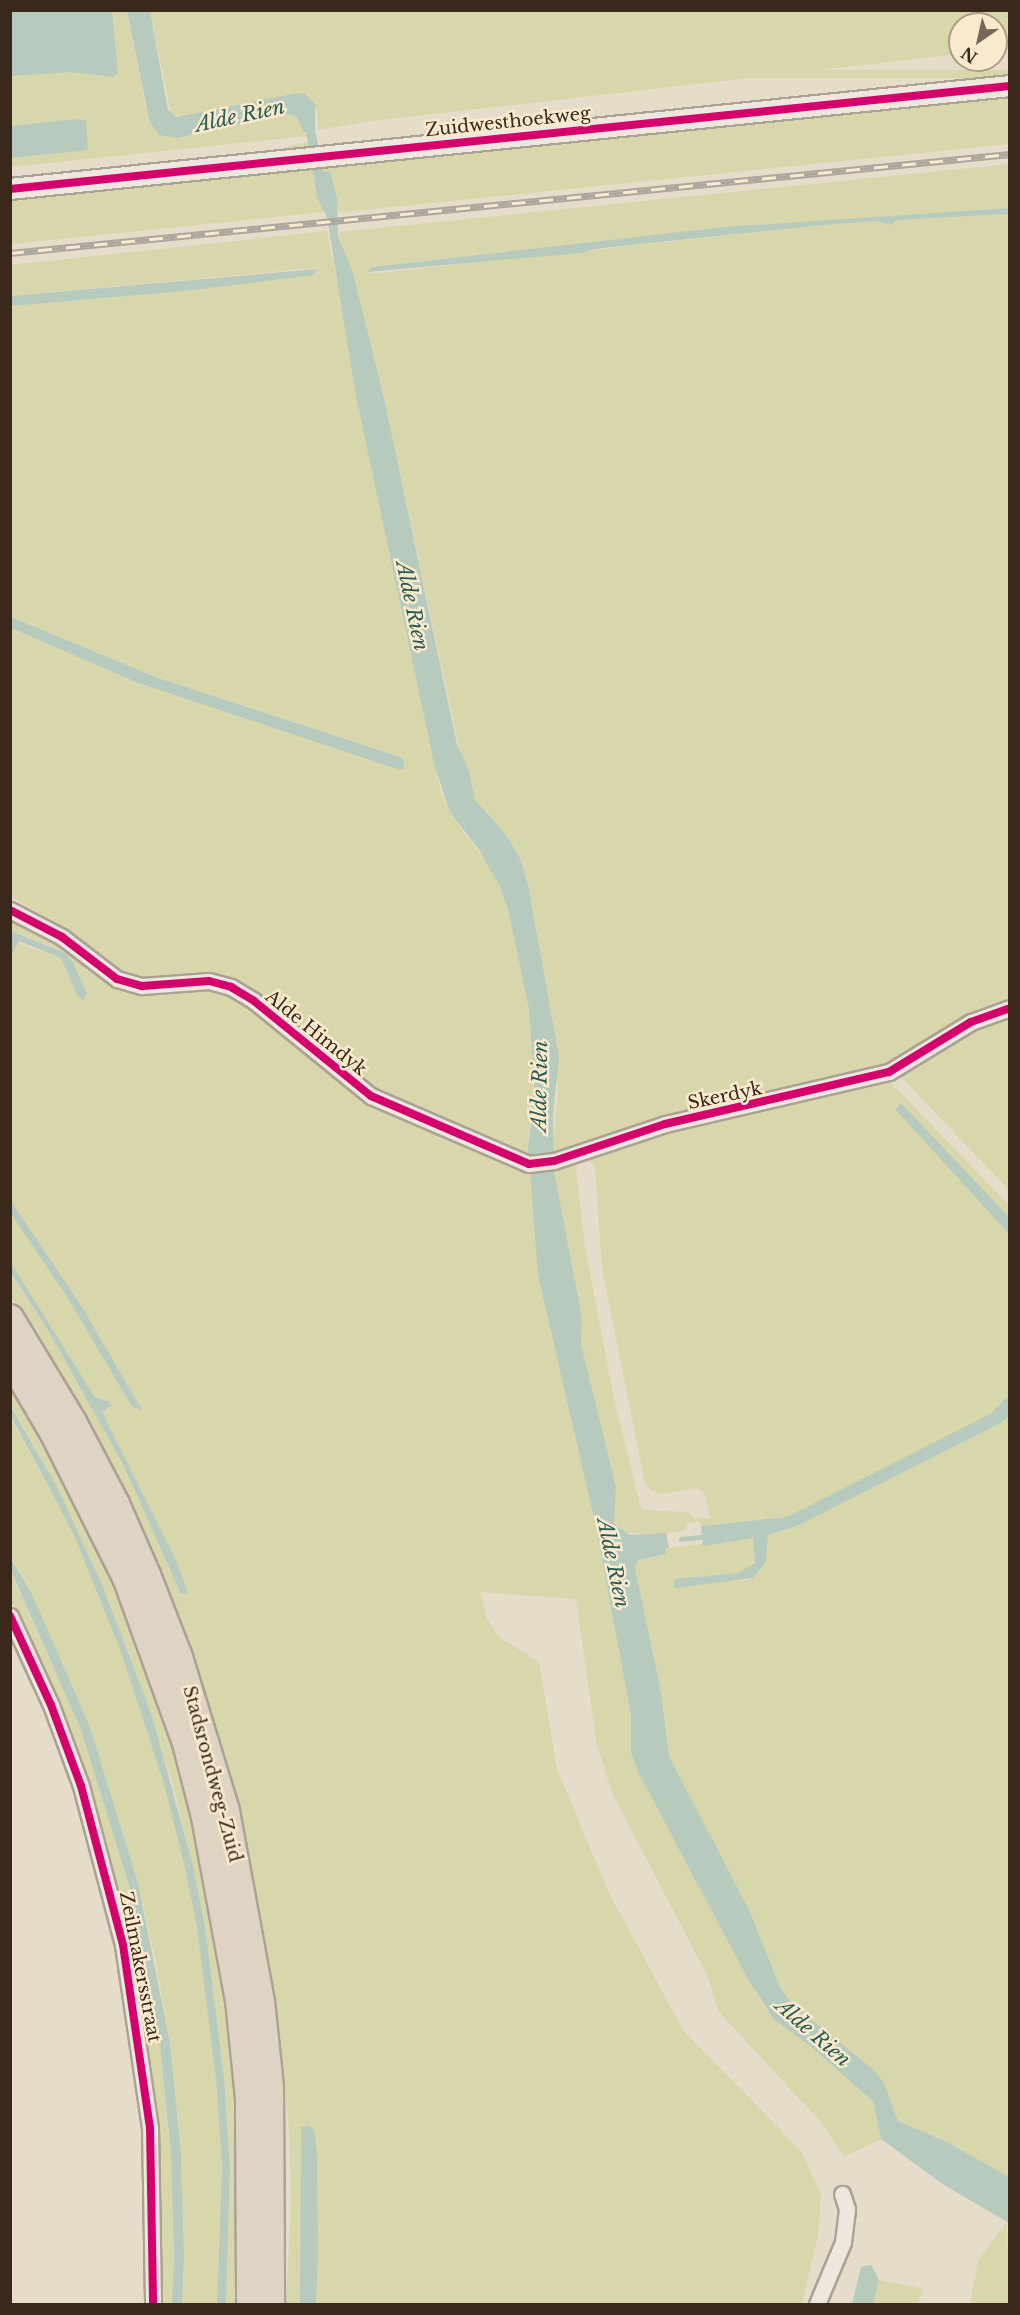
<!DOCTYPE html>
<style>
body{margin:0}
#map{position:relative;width:1020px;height:2315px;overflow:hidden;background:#e6dcca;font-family:"Libre Baskerville",serif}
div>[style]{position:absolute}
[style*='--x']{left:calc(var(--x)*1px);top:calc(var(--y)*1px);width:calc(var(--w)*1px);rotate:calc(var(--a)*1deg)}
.green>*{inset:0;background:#d8d6ab;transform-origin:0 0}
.water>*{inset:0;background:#b6cabd}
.stream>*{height:4.5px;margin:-2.25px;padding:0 2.25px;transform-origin:2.25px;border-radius:2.25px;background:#b6cabd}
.roads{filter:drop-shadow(2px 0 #aba194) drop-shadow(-2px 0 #aba194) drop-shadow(0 2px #aba194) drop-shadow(0 -2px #aba194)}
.minor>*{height:15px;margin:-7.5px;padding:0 7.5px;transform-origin:7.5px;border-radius:7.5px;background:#ede7dd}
.tertiary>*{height:20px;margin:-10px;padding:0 10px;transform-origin:10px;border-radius:10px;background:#ede7dd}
.trunk>*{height:26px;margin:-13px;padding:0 13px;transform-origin:13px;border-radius:13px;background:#dfd4c4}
.rail>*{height:7px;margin-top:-3.5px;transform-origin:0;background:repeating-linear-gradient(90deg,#f9eace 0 14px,#aca69d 0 28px);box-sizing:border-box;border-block:2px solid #aca69d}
.cycleway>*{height:8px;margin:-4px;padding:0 4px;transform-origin:4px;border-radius:4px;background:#d6006c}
span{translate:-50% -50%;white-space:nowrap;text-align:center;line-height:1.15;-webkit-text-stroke:5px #f9eace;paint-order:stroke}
.street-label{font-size:18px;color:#3a281b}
.water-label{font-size:20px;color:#295b55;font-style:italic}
.frame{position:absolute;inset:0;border:12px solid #3a281b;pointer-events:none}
.north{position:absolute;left:948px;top:12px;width:60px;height:60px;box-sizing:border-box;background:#f9eace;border:2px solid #ad9c86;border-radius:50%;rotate:214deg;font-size:16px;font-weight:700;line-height:24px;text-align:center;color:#3a281b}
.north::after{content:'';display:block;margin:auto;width:21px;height:27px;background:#766758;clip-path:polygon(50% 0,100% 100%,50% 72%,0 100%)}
</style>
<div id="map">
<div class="green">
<div style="clip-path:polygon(1009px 10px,1010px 49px,996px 50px,996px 24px,960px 24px,960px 54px,363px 122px,318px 130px,317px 111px,305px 94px,297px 93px,182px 117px,171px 114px,150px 11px)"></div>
<div style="clip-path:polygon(11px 11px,127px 11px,146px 108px,177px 138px,287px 114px,297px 117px,307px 136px,11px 167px,11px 158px,90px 147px,41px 123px,11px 126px)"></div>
<div style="left:1009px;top:70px;width:8px;height:696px;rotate:90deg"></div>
<div style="clip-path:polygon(1009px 94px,1009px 144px,343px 212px,338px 210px,322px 163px)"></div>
<div style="left:309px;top:142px;width:9px;height:301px;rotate:77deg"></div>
<div style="clip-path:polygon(313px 164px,313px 180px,324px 212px,11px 244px,11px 196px)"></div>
<div style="clip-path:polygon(1009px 164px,1009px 208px,724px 227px,373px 267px,369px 274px,835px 224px,878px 221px,889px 225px,895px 220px,1009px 214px,1009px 1003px,890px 1065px,552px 1154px,558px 1087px,552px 1017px,528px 884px,519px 856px,504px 832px,475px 800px,469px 770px,462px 762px,386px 407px,339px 232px)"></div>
<div style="clip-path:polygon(327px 231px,441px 793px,463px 831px,492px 868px,508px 909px,529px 1009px,535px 1093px,528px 1134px,530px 1158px,378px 1094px,234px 981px,218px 974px,143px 977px,125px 974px,76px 935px,11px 897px,11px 628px,138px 683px,400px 770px,403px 758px,158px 678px,11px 617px,11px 306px,184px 291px,317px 272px,315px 268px,11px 296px,11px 265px)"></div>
<div style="clip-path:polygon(11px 918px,54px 940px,118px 987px,216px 988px,228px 993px,371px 1105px,466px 1141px,518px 1169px,532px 1170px,538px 1275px,596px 1527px,631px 1715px,631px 1752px,637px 1770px,761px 2002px,774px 2020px,809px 2045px,873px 2101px,881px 2139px,844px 2157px,821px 2122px,718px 2011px,708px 1977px,613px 1795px,597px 1746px,576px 1599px,480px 1592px,487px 1619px,499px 1637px,539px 1662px,557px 1769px,608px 1891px,683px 2030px,801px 2151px,821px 2194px,818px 2235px,802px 2304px,316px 2304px,318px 2259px,309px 2126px,301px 2128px,300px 2304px,286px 2304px,291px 2202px,289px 2129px,276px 2016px,252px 1873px,221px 1756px,33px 1333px,11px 1297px,10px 1273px,49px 1332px,123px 1464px,181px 1594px,188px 1593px,178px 1564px,102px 1412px,107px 1407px,90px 1391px,11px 1263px,11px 1214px,69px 1300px,132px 1407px,142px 1410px,84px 1310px,11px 1201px,10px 956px,15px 942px,61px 958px,77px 995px,87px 993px,73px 962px,50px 946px,11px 931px)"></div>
<div style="clip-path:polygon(1009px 1017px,1009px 1190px,899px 1075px,971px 1031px)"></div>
<div style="clip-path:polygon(887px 1079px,1009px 1205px,1009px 1217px,901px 1104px,894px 1107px,1009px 1234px,1009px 1395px,990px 1414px,787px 1517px,701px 1526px,699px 1522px,687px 1523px,686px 1530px,662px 1534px,622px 1533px,614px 1525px,616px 1487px,581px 1344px,582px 1318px,553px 1167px,575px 1161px,585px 1247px,615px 1404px,640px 1505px,644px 1510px,688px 1512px,694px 1518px,711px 1518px,704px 1493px,697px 1488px,661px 1494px,652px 1491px,645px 1483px,602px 1268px,595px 1168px,587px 1157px,668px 1132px)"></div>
<div style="clip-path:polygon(10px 1378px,67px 1478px,125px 1607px,191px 1805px,216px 1920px,237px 2076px,237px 2304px,226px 2304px,230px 2166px,224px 2078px,205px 1926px,192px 1862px,172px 1782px,127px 1649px,57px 1487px,11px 1405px)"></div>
<div style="clip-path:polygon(10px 1416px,73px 1533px,121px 1652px,164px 1784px,184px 1864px,197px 1927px,216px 2079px,222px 2166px,217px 2304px,182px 2304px,184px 2257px,181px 2154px,170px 2043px,155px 1958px,138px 1883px,90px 1727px,32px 1594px,11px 1557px)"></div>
<div style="clip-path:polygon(1009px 1416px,1009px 2177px,947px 2142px,898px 2121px,884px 2083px,874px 2070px,792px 2004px,780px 1987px,750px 1912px,669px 1756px,661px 1692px,635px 1568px,638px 1560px,666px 1554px,665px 1549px,750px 1537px,754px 1540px,756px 1556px,751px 1567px,739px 1573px,675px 1579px,744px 1581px,753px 1578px,766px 1562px,767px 1535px,797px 1526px)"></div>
<div style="clip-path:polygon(10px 1571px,81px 1730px,129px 1885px,145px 1960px,160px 2045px,171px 2154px,174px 2257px,172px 2304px,159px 2304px,157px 2128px,130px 1944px,87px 1784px,57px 1702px,11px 1601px)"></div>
<div style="clip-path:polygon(1007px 2222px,1009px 2304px,970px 2304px,978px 2260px)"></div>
<div style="clip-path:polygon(879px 2280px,924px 2289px,917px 2304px,873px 2304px)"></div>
</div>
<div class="water">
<div style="clip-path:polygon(11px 10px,112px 11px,118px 73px,113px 77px,71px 72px,11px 76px)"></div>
<div style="clip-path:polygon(127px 11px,150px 11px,168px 110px,176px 117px,297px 93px,305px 94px,315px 104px,315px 131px,324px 172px,330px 171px,337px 198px,338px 235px,353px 273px,386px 407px,457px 745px,469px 770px,475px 800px,504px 832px,519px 856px,528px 884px,559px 1057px,553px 1115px,554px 1171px,582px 1318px,581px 1344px,616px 1487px,614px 1524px,630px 1535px,666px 1533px,669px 1548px,665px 1549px,666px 1554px,638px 1560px,635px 1568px,661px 1692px,669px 1756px,750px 1912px,780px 1987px,792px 2004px,874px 2070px,884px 2083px,898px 2121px,947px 2142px,1009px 2177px,1009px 2223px,944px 2185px,881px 2139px,873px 2101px,809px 2045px,774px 2020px,748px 1979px,637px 1770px,631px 1752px,631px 1715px,596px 1527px,538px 1275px,528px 1145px,535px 1093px,529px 1009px,508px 909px,499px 885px,480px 851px,450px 812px,435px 767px,356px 396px,327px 217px,317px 197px,306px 132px,303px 132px,297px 117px,287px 114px,177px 138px,160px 135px,150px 123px)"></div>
<div style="clip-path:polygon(79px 119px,86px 121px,88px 150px,11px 158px,11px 126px)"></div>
<div style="clip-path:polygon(1009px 208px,1009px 214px,896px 220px,891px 225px,878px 221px,835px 224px,594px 249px,581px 253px,367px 272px,373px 267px,724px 227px)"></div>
<div style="clip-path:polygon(317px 269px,314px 275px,184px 291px,11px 306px,11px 296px)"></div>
<div style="clip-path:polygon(11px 617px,158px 678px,403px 758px,404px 768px,400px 770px,138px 683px,11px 628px)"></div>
<div style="clip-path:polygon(11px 931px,65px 953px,73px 962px,87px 993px,83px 1001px,77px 995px,61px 958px,19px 941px,11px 956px)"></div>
<div style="clip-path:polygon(901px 1103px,1009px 1217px,1009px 1234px,895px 1109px)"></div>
<div style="clip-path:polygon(11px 1201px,84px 1310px,142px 1410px,132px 1407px,69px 1300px,11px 1214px)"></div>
<div style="clip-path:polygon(11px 1263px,95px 1397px,109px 1402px,111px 1406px,102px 1412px,178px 1564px,188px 1594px,181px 1594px,123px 1464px,49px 1332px,11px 1273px)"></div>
<div style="clip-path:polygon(1009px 1395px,1009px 1416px,1002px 1422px,797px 1526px,768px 1535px,766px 1562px,753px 1578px,674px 1588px,675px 1579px,738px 1573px,755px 1563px,753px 1538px,703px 1546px,701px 1526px,787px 1517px,990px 1414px)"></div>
<div style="clip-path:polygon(10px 1405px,57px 1487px,103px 1587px,152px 1716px,192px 1862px,205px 1926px,224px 2078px,230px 2166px,226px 2304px,217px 2304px,222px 2166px,216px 2079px,197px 1927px,184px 1864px,164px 1784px,121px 1652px,73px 1533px,11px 1416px)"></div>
<div style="clip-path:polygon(10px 1557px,32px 1594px,90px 1727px,138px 1883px,170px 2043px,181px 2154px,184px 2257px,182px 2304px,172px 2304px,174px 2257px,171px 2154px,160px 2045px,129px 1885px,81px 1730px,11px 1571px)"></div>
<div style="clip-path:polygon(309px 2126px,314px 2130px,317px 2153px,318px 2259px,316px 2304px,300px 2304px,301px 2127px)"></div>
<div style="clip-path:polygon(871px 2265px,879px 2280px,873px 2304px,852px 2304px,861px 2267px)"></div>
</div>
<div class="stream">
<div style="--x:681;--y:1539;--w:19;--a:-6"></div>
</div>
<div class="roads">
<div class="minor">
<div style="--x:10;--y:910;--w:59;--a:27.4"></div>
<div style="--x:62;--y:937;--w:69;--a:37.4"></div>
<div style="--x:117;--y:979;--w:26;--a:16"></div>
<div style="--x:142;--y:986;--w:67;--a:-4.3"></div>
<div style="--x:209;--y:981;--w:23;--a:15"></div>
<div style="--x:231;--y:987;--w:27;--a:31"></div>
<div style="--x:254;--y:1001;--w:151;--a:39.1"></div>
<div style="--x:371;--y:1096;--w:172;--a:23.3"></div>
<div style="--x:529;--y:1164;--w:25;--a:-7"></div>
<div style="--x:554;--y:1161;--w:117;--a:-18.4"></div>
<div style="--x:665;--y:1124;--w:230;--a:-13.1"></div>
<div style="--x:889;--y:1072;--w:96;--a:-31.4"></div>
<div style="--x:971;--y:1022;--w:41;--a:-19.7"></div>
<div style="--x:10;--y:1616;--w:98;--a:65.3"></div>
<div style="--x:51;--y:1705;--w:86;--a:69.7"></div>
<div style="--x:81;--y:1786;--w:164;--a:75.2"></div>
<div style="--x:123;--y:1945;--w:185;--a:81.6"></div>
<div style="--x:150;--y:2128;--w:176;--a:89"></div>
<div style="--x:817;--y:2304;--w:67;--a:-67.2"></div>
<div style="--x:843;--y:2242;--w:33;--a:-83"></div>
<div style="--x:847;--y:2209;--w:16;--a:-108"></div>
</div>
<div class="tertiary">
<div style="--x:10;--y:189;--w:1005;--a:-5.88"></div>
</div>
<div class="trunk">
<div style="--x:10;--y:1318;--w:122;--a:58.8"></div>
<div style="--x:73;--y:1422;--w:93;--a:62.3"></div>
<div style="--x:116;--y:1504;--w:77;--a:66.4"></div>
<div style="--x:147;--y:1575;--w:88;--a:68.7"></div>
<div style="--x:179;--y:1657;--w:161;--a:73"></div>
<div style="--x:226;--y:1811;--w:193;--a:79.6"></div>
<div style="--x:261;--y:2001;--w:86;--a:84"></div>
<div style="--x:270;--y:2087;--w:217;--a:89.7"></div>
<div style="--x:10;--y:1359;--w:87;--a:59.6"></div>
<div style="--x:54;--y:1434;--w:163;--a:63.4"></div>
<div style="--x:127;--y:1580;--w:173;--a:70.1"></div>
<div style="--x:186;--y:1743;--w:76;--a:75.6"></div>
<div style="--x:205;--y:1817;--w:186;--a:79.5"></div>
<div style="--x:239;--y:2000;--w:99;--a:84.2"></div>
<div style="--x:249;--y:2098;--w:206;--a:89.7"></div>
</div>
</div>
<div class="rail">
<div style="--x:10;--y:253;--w:1005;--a:-5.65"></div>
</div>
<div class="cycleway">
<div style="--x:10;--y:189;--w:1005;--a:-5.88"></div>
<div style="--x:10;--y:910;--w:59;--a:27.4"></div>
<div style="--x:62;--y:937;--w:69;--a:37.4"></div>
<div style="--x:117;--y:979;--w:26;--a:16"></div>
<div style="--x:142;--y:986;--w:67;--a:-4.3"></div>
<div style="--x:209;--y:981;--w:23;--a:15"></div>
<div style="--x:231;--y:987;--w:27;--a:31"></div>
<div style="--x:254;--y:1001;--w:151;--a:39.1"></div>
<div style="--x:371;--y:1096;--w:172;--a:23.3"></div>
<div style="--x:529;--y:1164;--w:25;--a:-7"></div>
<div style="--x:554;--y:1161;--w:117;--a:-18.4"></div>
<div style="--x:665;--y:1124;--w:230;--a:-13.1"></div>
<div style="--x:889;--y:1072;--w:96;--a:-31.4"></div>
<div style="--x:971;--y:1022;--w:41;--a:-19.7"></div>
<div style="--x:10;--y:1616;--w:98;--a:65.3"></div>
<div style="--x:51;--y:1705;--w:86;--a:69.7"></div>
<div style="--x:81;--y:1786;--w:164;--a:75.2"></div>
<div style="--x:123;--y:1945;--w:185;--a:81.6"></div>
<div style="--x:150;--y:2128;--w:176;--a:89"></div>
</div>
<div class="street-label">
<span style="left:508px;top:122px;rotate:-6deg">Zuidwesthoekweg</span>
<span style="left:316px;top:1033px;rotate:39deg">Alde Himdyk</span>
<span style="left:725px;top:1096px;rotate:-12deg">Skerdyk</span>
<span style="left:212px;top:1774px;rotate:75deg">Stadsrondweg-Zuid</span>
<span style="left:140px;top:1967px;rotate:79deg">Zeilmakersstraat</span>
</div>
<div class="water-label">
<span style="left:240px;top:116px;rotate:-12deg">Alde Rien</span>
<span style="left:412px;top:606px;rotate:78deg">Alde Rien</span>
<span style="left:540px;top:1086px;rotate:-89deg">Alde Rien</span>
<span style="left:613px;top:1563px;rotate:78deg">Alde Rien</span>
<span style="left:813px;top:2033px;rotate:41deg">Alde Rien</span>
</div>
<div class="frame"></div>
<div class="north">N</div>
</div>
